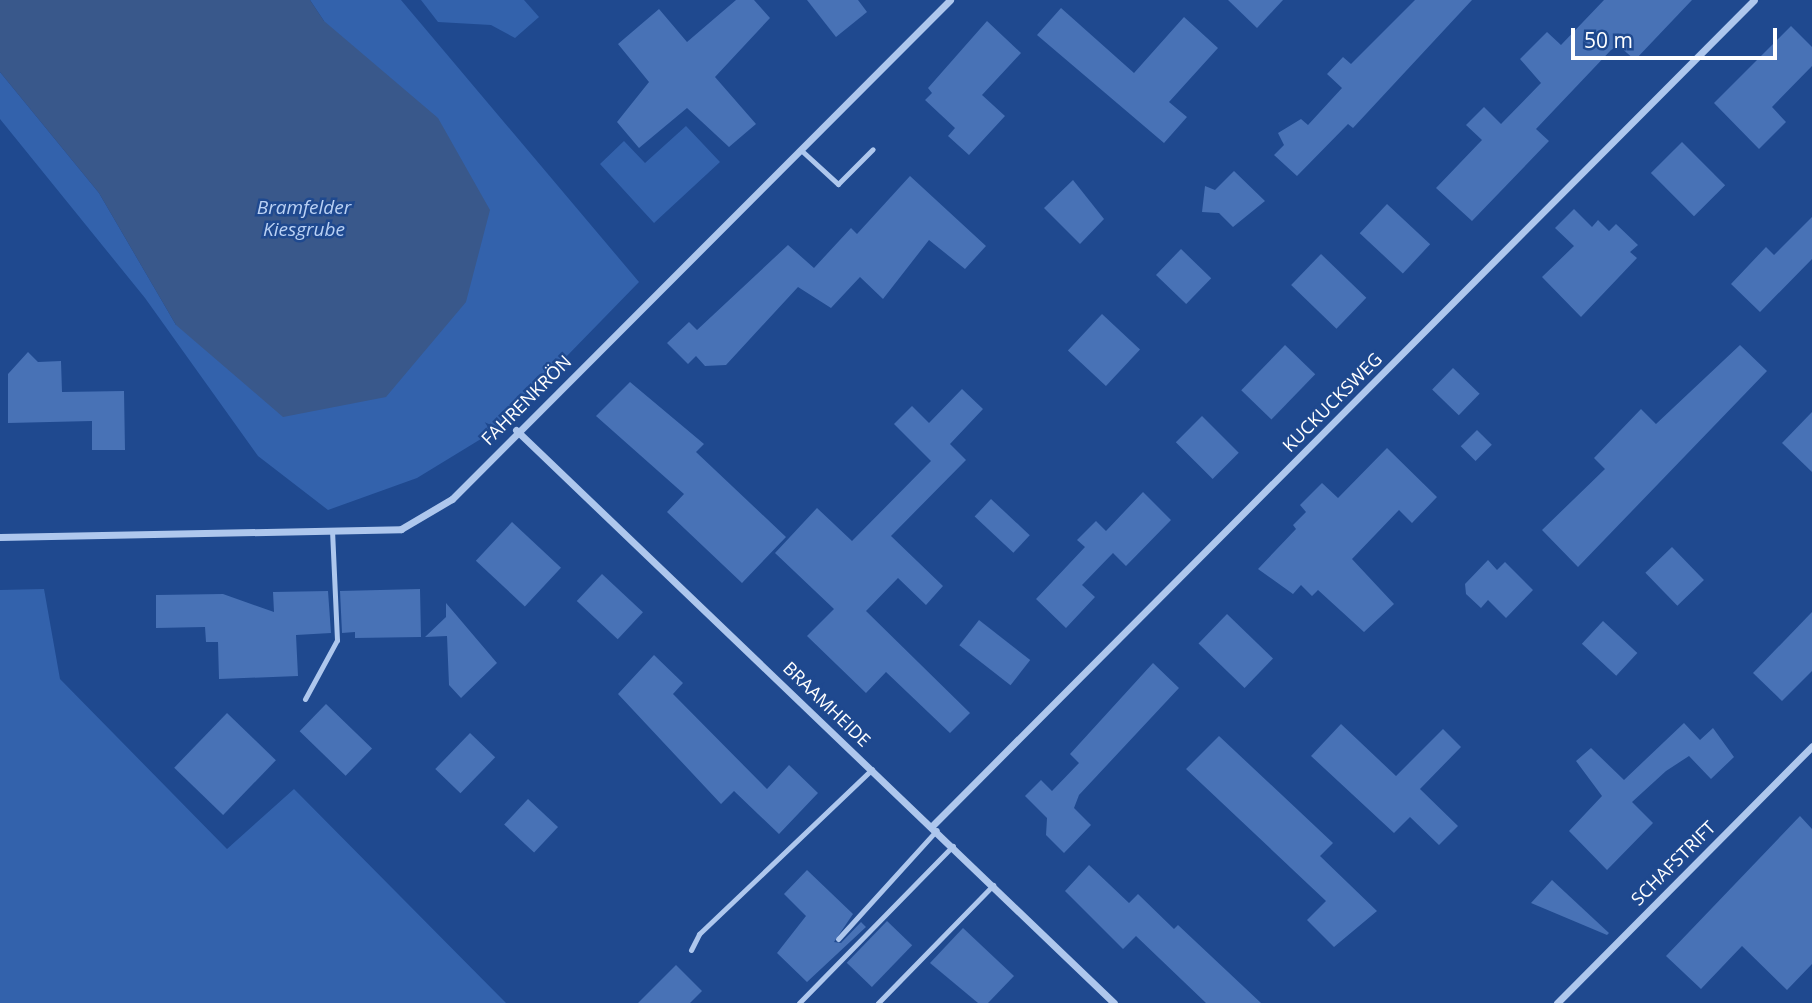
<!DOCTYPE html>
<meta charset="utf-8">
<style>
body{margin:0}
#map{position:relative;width:1812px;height:1003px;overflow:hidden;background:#1f498f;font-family:"Open Sans",sans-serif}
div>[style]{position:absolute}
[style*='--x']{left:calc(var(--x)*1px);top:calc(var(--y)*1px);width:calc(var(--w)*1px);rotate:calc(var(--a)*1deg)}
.green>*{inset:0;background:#3362ac}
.water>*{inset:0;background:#39588b}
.building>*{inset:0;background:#4872b6;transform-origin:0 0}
.lane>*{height:5px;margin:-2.5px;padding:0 2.5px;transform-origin:2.5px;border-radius:2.5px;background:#aec7ed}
.street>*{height:7px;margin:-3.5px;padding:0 3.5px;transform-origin:3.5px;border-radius:3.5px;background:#aec7ed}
span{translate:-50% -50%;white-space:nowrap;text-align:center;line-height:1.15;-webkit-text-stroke:5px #1f498f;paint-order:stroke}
.street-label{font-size:18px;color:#fff}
.water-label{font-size:19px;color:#bad1f4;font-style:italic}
.scale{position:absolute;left:1571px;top:28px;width:206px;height:32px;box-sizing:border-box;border:4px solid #fff;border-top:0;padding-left:9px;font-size:21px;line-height:24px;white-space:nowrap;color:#fff;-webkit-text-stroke:5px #1f498f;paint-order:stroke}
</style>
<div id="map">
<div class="green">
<div style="clip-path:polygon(310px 0,401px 0,639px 282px,494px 431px,417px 478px,328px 510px,258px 456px,145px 298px,0 119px,0 72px,99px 193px,176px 325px,324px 21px)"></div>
<div style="clip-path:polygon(421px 0,524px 0,539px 17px,515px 38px,491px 25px,438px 22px)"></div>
<div style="clip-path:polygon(686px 126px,720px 162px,654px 223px,600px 164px,624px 141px,645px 163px)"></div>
<div style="clip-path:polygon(44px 589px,60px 679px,227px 849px,294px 789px,506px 1003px,0 1003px,0 590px)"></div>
</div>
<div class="water">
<div style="clip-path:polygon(0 0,310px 0,324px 21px,438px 118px,490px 210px,466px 302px,386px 397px,283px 417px,176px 325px,99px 193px,0 72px)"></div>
</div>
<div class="building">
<div style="clip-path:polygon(736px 0,754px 0,770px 18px,715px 77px,756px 124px,729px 147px,687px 108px,639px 148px,617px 122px,649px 82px,618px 44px,659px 9px,687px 42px)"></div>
<div style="clip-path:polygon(807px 0,858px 0,867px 12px,836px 37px)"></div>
<div style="clip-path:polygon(1228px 0,1283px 0,1257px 28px)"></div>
<div style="clip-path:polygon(1415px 0,1472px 0,1353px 128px,1348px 124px,1297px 176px,1274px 155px,1284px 145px,1278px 133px,1301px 119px,1308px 125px,1342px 88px,1327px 74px,1343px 57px,1351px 64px)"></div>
<div style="clip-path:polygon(1604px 0,1692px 0,1635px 60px,1619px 46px,1611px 50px,1536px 129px,1549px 141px,1472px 221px,1436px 188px,1482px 140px,1466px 125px,1484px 107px,1501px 124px,1541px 83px,1520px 59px,1547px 32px,1561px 45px)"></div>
<div style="clip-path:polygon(1061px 8px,1134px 73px,1184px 17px,1218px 48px,1169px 102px,1187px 117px,1164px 143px,1037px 35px)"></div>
<div style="clip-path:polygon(987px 21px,1021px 53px,982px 95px,1005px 116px,969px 155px,948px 136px,955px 128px,925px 100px,932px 93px,928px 88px)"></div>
<div style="clip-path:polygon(1791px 26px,1812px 47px,1812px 66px,1772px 107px,1786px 122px,1759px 149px,1714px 103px)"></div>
<div style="left:1682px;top:142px;width:61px;height:44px;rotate:45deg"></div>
<div style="clip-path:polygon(1234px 171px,1265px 201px,1233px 227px,1219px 213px,1202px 212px,1205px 186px,1215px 190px)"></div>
<div style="clip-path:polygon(910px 176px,986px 246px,965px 269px,929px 240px,883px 299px,860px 277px,831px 308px,798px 287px,726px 365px,705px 366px,696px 356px,688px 364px,667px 343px,689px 322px,697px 330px,788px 245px,814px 268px,851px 228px,857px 234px)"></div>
<div style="clip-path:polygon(1073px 180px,1104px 219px,1080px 244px,1044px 208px)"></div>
<div style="left:1387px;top:204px;width:59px;height:40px;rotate:43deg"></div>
<div style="clip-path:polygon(1574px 209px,1592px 227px,1598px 220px,1609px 231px,1616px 224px,1638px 245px,1630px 252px,1637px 258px,1581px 317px,1542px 277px,1574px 246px,1555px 228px)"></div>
<div style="clip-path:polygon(1812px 217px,1812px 259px,1760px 312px,1731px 284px,1766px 247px,1774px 255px)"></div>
<div style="left:1181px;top:249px;width:42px;height:36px;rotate:44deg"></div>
<div style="left:1321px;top:254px;width:63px;height:43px;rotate:44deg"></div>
<div style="left:1102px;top:314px;width:52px;height:50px;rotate:43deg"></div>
<div style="left:1285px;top:345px;width:42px;height:63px;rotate:44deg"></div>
<div style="clip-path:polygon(1740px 345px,1767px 371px,1578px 567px,1542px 530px,1605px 469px,1594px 458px,1641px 409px,1656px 424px)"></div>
<div style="clip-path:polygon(28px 352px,38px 362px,61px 361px,62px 392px,124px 391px,125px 450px,92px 450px,92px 421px,8px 423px,8px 374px)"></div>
<div style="left:1453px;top:368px;width:37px;height:30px;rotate:44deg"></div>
<div style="clip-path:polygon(630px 382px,704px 444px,696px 452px,786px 537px,742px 583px,667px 512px,684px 494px,596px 416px)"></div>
<div style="clip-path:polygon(962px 389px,983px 409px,950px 444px,966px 460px,891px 536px,943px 586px,926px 605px,898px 578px,866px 611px,970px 713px,950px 733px,886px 672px,866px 693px,807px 636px,834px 609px,775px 553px,817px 508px,852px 541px,931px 461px,894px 424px,912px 406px,929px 423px)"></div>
<div style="clip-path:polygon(1812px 412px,1812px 472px,1782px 443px)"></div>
<div style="left:1202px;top:416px;width:52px;height:37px;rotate:45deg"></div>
<div style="left:1477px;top:430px;width:21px;height:23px;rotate:45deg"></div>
<div style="clip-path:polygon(1387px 448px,1437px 497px,1412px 523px,1399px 510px,1352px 559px,1394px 604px,1364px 632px,1318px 590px,1312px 596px,1301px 585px,1293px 594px,1258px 569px,1296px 529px,1293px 525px,1306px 512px,1300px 505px,1322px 483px,1338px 498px)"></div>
<div style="clip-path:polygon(1143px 492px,1171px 520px,1126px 566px,1113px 553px,1082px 585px,1095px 597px,1066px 628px,1036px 599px,1085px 547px,1077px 540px,1096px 521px,1106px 531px)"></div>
<div style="left:991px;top:499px;width:53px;height:24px;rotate:43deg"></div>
<div style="left:512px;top:522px;width:67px;height:53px;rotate:43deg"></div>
<div style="left:1672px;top:547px;width:46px;height:37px;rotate:46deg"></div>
<div style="clip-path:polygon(1488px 560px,1497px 570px,1505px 562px,1533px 590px,1506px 618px,1488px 600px,1481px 608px,1466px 594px,1465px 584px)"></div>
<div style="left:602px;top:574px;width:56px;height:37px;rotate:43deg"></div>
<div style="clip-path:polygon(420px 589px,421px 637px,355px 638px,355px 632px,342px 633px,340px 591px)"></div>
<div style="clip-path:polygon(328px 591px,331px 633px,296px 635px,298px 676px,219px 679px,218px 642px,206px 642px,205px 627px,156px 628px,156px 595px,223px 594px,274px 612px,273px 592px)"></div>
<div style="clip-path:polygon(446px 603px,497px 663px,461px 698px,449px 685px,447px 636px,425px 637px,446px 617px)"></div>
<div style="clip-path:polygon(1812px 612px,1812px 671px,1782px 701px,1753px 673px)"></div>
<div style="left:1227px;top:614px;width:64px;height:41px;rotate:44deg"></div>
<div style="left:979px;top:620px;width:65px;height:32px;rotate:38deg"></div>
<div style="left:1603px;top:621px;width:47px;height:31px;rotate:43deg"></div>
<div style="clip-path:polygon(654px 655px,683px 683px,673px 694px,767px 789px,789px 765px,818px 793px,779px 834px,734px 791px,721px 804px,618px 694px)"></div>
<div style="clip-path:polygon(1153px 663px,1179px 688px,1079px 795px,1074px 808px,1091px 825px,1064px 853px,1046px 835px,1047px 818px,1025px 796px,1041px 780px,1052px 791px,1079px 763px,1070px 754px)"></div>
<div style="left:326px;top:704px;width:64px;height:38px;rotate:44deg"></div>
<div style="left:227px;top:713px;width:68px;height:76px;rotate:44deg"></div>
<div style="clip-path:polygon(1684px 723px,1700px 740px,1713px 728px,1734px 757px,1711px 779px,1689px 756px,1666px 771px,1632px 802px,1653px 823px,1607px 870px,1569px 831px,1602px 796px,1576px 761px,1591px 748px,1624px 780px)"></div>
<div style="clip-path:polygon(1341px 724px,1396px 776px,1443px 729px,1461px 747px,1420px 789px,1458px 826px,1439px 845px,1410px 817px,1394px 833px,1311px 756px)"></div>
<div style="left:470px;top:733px;width:35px;height:50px;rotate:44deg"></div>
<div style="clip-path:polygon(1219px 736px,1333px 843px,1320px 856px,1377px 911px,1334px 947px,1307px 920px,1326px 901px,1186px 769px)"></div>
<div style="left:528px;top:799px;width:41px;height:35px;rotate:43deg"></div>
<div style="clip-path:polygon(1800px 816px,1812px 829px,1812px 964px,1787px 990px,1742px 946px,1701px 989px,1666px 956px)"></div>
<div style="clip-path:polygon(1089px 865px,1129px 903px,1138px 894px,1174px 929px,1178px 925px,1261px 1003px,1206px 1003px,1136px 936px,1123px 949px,1065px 891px)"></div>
<div style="clip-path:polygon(807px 870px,853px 914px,834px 942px,841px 943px,861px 922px,866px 927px,807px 982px,777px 953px,806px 916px,784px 894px)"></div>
<div style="clip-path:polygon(1552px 880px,1609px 933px,1607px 935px,1531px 903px)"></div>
<div style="left:887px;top:921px;width:35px;height:58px;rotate:44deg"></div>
<div style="clip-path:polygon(963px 928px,1014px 976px,988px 1003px,978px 1003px,930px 963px)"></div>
<div style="clip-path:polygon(676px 965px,702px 991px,690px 1003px,638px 1003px)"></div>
</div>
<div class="lane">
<div style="--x:802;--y:151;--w:49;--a:42.5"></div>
<div style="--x:838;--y:184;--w:49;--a:-45"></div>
<div style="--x:305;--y:699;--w:67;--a:-61.5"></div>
<div style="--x:337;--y:640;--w:110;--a:-92.6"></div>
<div style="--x:838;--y:939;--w:147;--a:-47.8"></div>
<div style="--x:691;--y:950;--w:18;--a:-63"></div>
<div style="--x:699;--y:934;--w:239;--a:-43.6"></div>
<div style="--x:799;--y:1003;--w:220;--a:-45.6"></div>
<div style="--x:878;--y:1003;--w:165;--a:-45.7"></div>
</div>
<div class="street">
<div style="--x:516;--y:430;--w:828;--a:43.78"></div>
<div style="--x:0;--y:537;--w:401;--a:-1.1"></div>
<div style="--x:401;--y:529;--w:59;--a:-30.5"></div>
<div style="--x:452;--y:499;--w:705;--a:-45.06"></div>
<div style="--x:932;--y:826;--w:1165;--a:-45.14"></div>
<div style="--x:1557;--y:1003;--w:362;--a:-45.2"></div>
</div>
<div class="street-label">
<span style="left:526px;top:400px;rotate:-45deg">FAHRENKRÖN</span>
<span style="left:1332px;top:402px;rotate:-45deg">KUCKUCKSWEG</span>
<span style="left:827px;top:704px;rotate:44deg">BRAAMHEIDE</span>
<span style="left:1673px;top:863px;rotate:-45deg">SCHAFSTRIFT</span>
</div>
<div class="water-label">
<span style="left:304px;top:219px">Bramfelder<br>Kiesgrube</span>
</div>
<div class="scale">50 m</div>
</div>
